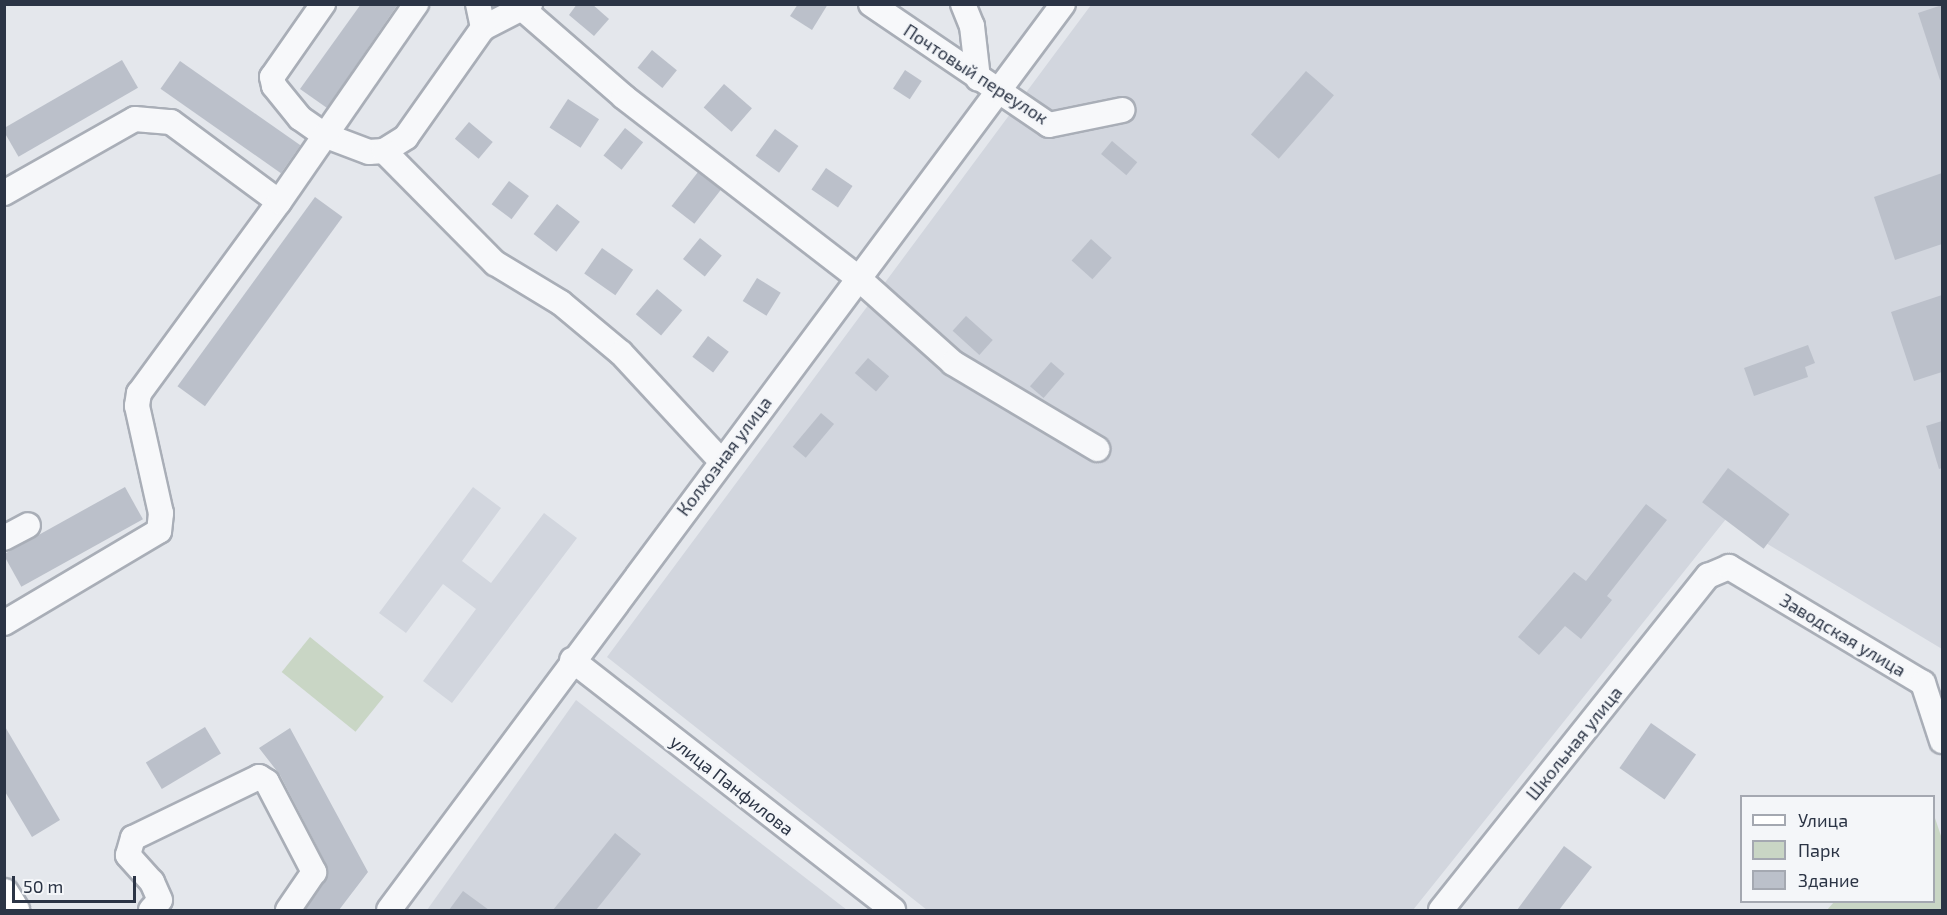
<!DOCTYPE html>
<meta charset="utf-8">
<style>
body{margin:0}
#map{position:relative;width:1947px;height:915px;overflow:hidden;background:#e4e7ec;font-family:"Exo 2",sans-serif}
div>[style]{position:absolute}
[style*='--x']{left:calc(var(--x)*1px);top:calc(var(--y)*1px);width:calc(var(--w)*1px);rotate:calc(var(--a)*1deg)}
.built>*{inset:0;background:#d2d6de}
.green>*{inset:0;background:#c9d6c5;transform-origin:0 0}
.building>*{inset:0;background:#bbc0ca;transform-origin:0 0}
.roads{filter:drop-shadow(2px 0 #a9aeb7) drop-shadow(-2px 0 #a9aeb7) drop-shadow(0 2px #a9aeb7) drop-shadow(0 -2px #a9aeb7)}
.minor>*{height:24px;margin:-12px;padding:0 12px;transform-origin:12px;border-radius:12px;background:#f7f8fa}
.major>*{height:30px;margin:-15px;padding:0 15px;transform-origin:15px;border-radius:15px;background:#fff}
span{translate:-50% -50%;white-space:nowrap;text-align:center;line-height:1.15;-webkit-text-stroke:4.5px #f4f6f9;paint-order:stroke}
.street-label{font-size:18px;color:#2b3445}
.frame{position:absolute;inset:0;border:6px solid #2b3445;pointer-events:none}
.legend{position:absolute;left:1740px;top:795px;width:195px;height:108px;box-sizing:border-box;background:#f4f6f9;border:2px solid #a4a8b1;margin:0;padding:8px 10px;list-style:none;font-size:18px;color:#2b3445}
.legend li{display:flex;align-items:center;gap:12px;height:30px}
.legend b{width:30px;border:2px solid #a4a8b1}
.scale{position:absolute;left:12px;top:876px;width:124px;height:27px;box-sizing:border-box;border:3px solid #2b3445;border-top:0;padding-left:8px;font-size:18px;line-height:21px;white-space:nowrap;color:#2b3445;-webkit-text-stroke:4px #f4f6f9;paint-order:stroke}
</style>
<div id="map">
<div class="built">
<div style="clip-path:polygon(1091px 5px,1942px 5px,1942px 649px,1726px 519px,1413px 910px,927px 910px,607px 657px)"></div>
<div style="clip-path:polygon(473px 487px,501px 508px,462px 561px,491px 583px,544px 513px,577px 538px,452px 703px,423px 681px,476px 609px,443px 584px,406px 633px,379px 613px)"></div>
<div style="clip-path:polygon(576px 700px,847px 910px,427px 910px)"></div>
</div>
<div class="green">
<div style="left:310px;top:637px;width:95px;height:45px;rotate:39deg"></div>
<div style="clip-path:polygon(1934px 815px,1942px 839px,1942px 910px,1827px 910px,1834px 902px,1934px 902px)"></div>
</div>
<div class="building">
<div style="clip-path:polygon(361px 4px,398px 4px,327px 108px,300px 89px)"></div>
<div style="clip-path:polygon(577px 4px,592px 4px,609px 19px,594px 36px,569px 15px)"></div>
<div style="clip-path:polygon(798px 4px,828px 4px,812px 30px,790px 16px)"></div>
<div style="clip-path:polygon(1942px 5px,1942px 80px,1940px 80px,1918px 13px)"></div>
<div style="left:652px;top:50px;width:32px;height:23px;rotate:39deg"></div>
<div style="left:122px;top:60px;width:32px;height:138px;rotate:60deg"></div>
<div style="left:180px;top:61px;width:147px;height:34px;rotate:35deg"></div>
<div style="left:905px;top:70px;width:20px;height:22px;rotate:33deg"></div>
<div style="left:1306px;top:71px;width:37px;height:84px;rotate:41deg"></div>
<div style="left:724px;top:84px;width:37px;height:31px;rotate:41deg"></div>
<div style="left:568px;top:99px;width:37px;height:34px;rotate:33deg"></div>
<div style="left:469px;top:122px;width:31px;height:22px;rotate:40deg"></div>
<div style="left:625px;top:128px;width:23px;height:35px;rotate:38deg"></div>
<div style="left:775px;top:129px;width:29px;height:33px;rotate:36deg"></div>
<div style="left:1112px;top:141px;width:33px;height:17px;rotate:40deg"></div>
<div style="left:826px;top:168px;width:32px;height:26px;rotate:34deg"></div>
<div style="left:698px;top:172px;width:29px;height:43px;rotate:38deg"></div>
<div style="clip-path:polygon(1942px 173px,1942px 244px,1895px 260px,1874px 197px)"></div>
<div style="left:509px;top:181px;width:25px;height:29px;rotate:37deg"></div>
<div style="left:315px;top:197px;width:34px;height:234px;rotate:36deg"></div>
<div style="left:557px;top:204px;width:29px;height:38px;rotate:38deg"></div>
<div style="left:700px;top:238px;width:28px;height:27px;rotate:39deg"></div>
<div style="left:1091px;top:239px;width:28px;height:29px;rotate:42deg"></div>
<div style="left:602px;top:248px;width:38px;height:31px;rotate:35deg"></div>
<div style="left:757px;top:278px;width:28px;height:27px;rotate:32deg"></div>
<div style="left:657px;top:289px;width:33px;height:33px;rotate:40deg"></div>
<div style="clip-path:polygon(1942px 295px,1942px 372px,1914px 381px,1891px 312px)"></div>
<div style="left:966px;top:316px;width:36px;height:20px;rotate:42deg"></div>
<div style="left:708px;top:336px;width:26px;height:26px;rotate:37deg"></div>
<div style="clip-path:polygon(1808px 345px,1815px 363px,1805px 367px,1808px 377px,1754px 396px,1744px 368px)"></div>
<div style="left:868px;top:358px;width:28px;height:20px;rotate:41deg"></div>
<div style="left:1051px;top:362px;width:18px;height:32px;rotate:41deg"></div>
<div style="left:821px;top:413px;width:17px;height:44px;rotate:40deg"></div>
<div style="clip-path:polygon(1942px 421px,1942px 468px,1939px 469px,1926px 426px)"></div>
<div style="left:1728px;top:468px;width:77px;height:43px;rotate:37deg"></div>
<div style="left:125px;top:487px;width:37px;height:139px;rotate:61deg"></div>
<div style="clip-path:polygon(1646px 504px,1667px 520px,1607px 596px,1612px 600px,1581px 639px,1565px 626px,1539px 655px,1518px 637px,1574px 572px,1586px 581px)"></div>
<div style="left:1651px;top:723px;width:55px;height:55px;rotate:35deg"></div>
<div style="clip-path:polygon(4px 725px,60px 820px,32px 837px,4px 790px)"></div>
<div style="left:205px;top:727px;width:31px;height:69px;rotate:59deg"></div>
<div style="clip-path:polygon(290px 728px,368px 872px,339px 910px,305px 910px,326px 880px,327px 866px,280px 775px,259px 748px)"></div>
<div style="clip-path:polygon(615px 833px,641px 854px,596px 910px,553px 910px)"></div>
<div style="clip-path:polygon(1564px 846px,1592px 867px,1559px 910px,1517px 910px)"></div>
<div style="clip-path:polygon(463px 891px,489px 910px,449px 910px)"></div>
</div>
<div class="roads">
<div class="minor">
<div style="--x:323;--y:4;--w:89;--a:124.9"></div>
<div style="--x:272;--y:77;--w:9;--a:77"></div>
<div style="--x:274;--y:86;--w:41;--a:50.9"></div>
<div style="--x:300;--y:118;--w:29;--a:35"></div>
<div style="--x:324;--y:135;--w:48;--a:20.7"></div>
<div style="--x:369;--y:152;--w:15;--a:-4"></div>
<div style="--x:384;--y:151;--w:26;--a:-32"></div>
<div style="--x:406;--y:137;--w:133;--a:-54.8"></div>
<div style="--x:483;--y:28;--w:53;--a:-27.1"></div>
<div style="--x:478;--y:4;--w:25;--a:78"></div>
<div style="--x:871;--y:4;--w:215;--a:34.2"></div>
<div style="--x:1049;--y:125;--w:75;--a:-11.6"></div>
<div style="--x:963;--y:4;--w:24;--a:68"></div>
<div style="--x:972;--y:26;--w:53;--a:83.5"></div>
<div style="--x:524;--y:10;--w:133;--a:41"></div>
<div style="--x:624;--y:97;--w:296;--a:37.7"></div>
<div style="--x:858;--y:278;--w:127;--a:41.8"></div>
<div style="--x:953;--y:363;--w:168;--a:30.8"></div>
<div style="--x:384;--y:151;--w:158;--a:45.3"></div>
<div style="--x:495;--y:263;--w:77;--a:31.2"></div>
<div style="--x:561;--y:303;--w:78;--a:39.8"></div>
<div style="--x:621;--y:353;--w:147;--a:47.2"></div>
<div style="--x:4;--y:193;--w:150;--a:-29.5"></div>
<div style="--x:135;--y:119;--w:36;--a:5"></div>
<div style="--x:171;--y:122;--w:134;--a:36.5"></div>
<div style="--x:279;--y:202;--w:237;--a:126.2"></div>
<div style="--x:139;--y:393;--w:13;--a:99"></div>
<div style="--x:137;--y:406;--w:110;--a:77.4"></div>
<div style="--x:161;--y:513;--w:18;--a:96"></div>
<div style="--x:159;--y:531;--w:180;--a:149.3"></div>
<div style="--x:279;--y:202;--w:241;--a:-55.3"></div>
<div style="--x:4;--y:538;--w:27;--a:-28"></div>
<div style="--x:572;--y:660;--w:407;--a:37.9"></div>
<div style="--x:151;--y:910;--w:13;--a:-48"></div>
<div style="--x:160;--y:900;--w:20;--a:-114"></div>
<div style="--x:152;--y:882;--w:36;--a:-132"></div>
<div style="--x:128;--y:855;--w:18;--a:-74"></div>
<div style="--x:133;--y:838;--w:140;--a:-25.8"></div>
<div style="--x:259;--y:777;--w:9;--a:32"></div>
<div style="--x:267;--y:782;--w:102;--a:62.4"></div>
<div style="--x:314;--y:872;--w:46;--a:124.4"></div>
<div style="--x:389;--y:910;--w:1129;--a:-53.35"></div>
<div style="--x:1441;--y:910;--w:428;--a:-51.4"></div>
<div style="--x:1708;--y:576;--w:23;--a:-23"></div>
<div style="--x:1729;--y:567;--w:226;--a:30.9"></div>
<div style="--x:1923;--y:683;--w:61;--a:71.9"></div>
</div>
<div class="major">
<div style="--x:4;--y:894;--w:19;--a:58"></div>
</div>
</div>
<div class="street-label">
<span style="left:976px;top:74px;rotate:33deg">Почтовый переулок</span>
<span style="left:724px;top:456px;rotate:-53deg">Колхозная улица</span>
<span style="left:1843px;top:635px;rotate:31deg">Заводская улица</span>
<span style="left:1574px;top:743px;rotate:-51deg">Школьная улица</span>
<span style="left:732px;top:785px;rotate:38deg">улица Панфилова</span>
</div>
<div class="frame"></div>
<ul class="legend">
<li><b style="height:8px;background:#fff"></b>Улица</li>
<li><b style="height:16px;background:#c9d6c5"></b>Парк</li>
<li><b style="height:16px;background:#bbc0ca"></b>Здание</li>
</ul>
<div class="scale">50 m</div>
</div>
